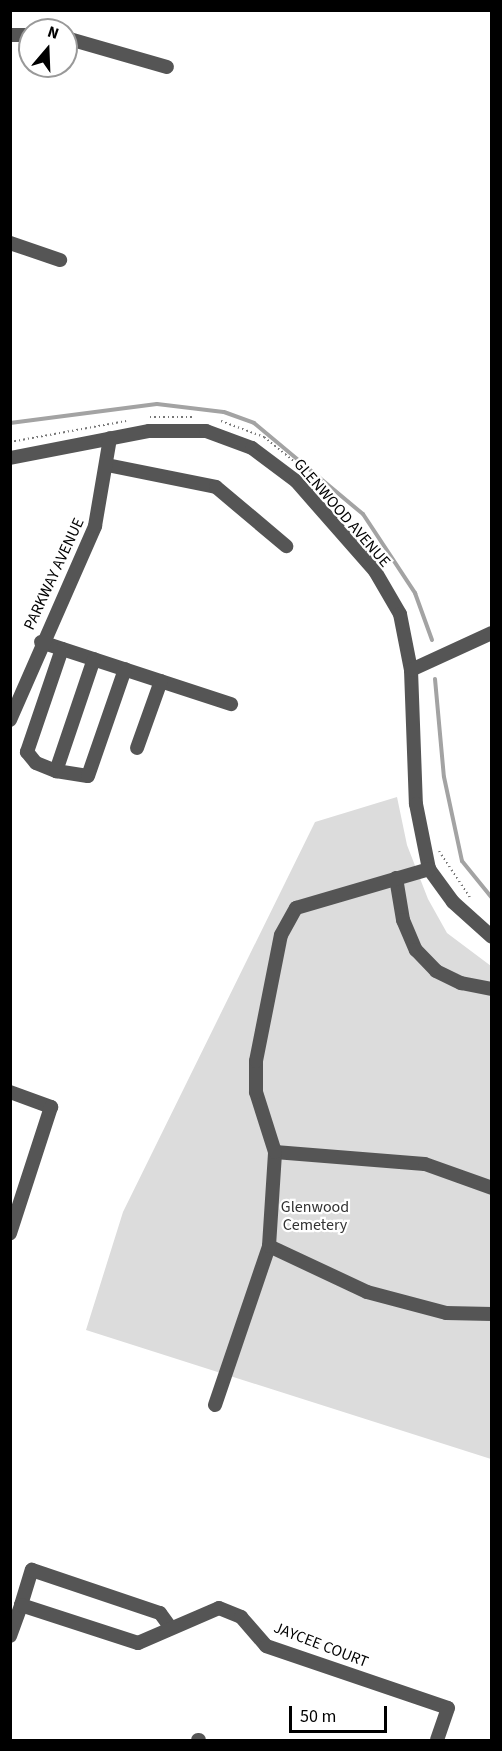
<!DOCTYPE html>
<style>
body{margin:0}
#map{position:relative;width:502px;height:1751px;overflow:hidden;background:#fff;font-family:"Source Sans 3",sans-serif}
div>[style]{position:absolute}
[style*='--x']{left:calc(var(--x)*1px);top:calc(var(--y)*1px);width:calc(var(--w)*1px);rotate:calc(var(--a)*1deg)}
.green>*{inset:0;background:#dcdcdc}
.stream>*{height:4px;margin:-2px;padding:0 2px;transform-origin:2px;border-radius:2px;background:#a3a3a3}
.path>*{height:2px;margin-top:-1px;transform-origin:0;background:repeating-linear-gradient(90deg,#777 0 1.5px,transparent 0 4.5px)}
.minor>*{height:14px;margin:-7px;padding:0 7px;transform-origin:7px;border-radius:7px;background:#555}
span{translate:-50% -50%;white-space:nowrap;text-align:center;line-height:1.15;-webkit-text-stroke:4.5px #fff;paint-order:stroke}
.street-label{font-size:16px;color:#000}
.park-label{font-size:16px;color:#333}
.frame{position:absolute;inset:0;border:12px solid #000;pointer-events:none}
.north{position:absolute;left:18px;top:18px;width:60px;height:60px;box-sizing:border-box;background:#fff;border:2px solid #999;border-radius:50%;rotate:19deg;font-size:16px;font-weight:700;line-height:24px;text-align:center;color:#000}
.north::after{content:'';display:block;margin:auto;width:21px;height:27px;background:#000;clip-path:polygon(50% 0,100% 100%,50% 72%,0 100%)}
.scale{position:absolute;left:289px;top:1706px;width:98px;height:27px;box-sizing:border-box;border:3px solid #000;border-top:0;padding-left:8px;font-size:18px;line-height:21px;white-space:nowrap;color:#000;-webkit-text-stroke:4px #fff;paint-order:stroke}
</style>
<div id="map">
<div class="green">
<div style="clip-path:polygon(397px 797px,407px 845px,428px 899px,447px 933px,491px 966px,491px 1459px,86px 1330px,123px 1212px,315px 822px)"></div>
</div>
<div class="stream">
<div style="--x:10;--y:423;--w:148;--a:-7.4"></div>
<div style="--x:157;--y:404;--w:67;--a:6.8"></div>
<div style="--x:224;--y:412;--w:32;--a:20"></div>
<div style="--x:254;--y:423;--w:142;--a:39.9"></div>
<div style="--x:363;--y:514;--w:95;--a:56.6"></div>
<div style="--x:415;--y:593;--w:50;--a:70.1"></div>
<div style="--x:435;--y:679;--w:98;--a:84.8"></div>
<div style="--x:444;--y:777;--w:86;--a:77.9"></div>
<div style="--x:462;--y:861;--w:48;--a:51"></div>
</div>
<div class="path">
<div style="--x:150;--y:417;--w:45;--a:0"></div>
<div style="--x:221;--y:421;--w:46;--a:20.4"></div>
<div style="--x:264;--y:437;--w:48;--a:39"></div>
<div style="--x:10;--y:442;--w:118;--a:-10.3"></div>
<div style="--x:439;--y:851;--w:58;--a:56.3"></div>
</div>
<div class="minor">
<div style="--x:10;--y:35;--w:20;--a:0"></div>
<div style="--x:66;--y:38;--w:105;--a:16"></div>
<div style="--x:10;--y:243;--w:53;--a:18.8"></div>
<div style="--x:10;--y:458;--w:142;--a:-11"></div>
<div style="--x:149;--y:431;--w:57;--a:0"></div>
<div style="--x:206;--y:431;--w:49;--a:20.3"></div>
<div style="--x:252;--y:448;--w:55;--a:36.9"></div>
<div style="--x:296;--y:481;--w:120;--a:48.7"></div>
<div style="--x:375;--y:571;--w:50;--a:59.8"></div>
<div style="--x:400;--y:614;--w:57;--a:78.9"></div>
<div style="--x:411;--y:670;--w:134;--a:87.9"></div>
<div style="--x:416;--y:804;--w:66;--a:78.7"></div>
<div style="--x:429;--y:869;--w:41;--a:54"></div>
<div style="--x:453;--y:902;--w:52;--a:41.9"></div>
<div style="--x:107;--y:465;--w:111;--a:11.4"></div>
<div style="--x:216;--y:487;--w:92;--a:40.1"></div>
<div style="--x:41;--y:642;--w:200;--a:18.1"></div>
<div style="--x:62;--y:649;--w:109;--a:108.8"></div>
<div style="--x:27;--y:752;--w:14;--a:51"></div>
<div style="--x:36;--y:763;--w:22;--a:22"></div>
<div style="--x:56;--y:771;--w:32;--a:9"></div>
<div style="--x:88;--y:776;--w:113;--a:-70.9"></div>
<div style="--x:411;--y:670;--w:89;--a:-24.6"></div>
<div style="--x:10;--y:720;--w:212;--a:-66.3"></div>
<div style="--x:95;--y:526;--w:89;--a:-80.3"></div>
<div style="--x:137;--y:748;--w:71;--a:-70.3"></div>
<div style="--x:56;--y:771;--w:118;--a:-71.3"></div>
<div style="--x:396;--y:878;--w:43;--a:80.5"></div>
<div style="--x:403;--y:920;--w:33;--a:67"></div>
<div style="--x:416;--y:950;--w:29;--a:46"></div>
<div style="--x:436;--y:971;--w:28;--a:26"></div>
<div style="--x:461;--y:983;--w:32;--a:11"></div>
<div style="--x:10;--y:1092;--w:44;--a:20.1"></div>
<div style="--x:51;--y:1107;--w:133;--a:108"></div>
<div style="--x:275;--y:1152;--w:150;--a:4.6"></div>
<div style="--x:425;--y:1164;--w:71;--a:19.7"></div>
<div style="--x:269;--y:1246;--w:108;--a:25.1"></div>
<div style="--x:367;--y:1292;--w:82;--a:14.9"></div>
<div style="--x:446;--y:1313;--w:46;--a:1.2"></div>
<div style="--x:215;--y:1405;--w:168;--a:-71.2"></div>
<div style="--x:269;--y:1246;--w:94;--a:-86.3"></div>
<div style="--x:275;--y:1152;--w:63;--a:-107.6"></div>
<div style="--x:256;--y:1092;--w:31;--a:-90"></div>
<div style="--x:256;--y:1061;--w:128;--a:-78.8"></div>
<div style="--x:281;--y:935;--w:31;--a:-61"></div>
<div style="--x:296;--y:908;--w:139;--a:-16.3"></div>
<div style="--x:21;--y:1605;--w:37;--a:-73"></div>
<div style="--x:32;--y:1570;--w:135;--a:18.6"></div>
<div style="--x:160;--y:1613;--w:17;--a:54"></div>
<div style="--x:10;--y:1636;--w:33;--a:-70"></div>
<div style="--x:21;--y:1605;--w:123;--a:18"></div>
<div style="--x:138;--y:1643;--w:88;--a:-23.4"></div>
<div style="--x:219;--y:1608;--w:24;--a:22"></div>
<div style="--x:241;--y:1617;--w:38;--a:49"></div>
<div style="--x:266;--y:1646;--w:192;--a:18.8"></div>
<div style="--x:448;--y:1708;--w:34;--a:109"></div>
<div style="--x:198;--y:1740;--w:1;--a:0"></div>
</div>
<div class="street-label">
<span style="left:342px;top:513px;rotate:49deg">GLENWOOD AVENUE</span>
<span style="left:54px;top:574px;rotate:-65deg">PARKWAY AVENUE</span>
<span style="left:321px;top:1645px;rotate:21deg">JAYCEE COURT</span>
</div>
<div class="park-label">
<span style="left:315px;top:1216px">Glenwood<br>Cemetery</span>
</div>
<div class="frame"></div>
<div class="north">N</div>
<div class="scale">50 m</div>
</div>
